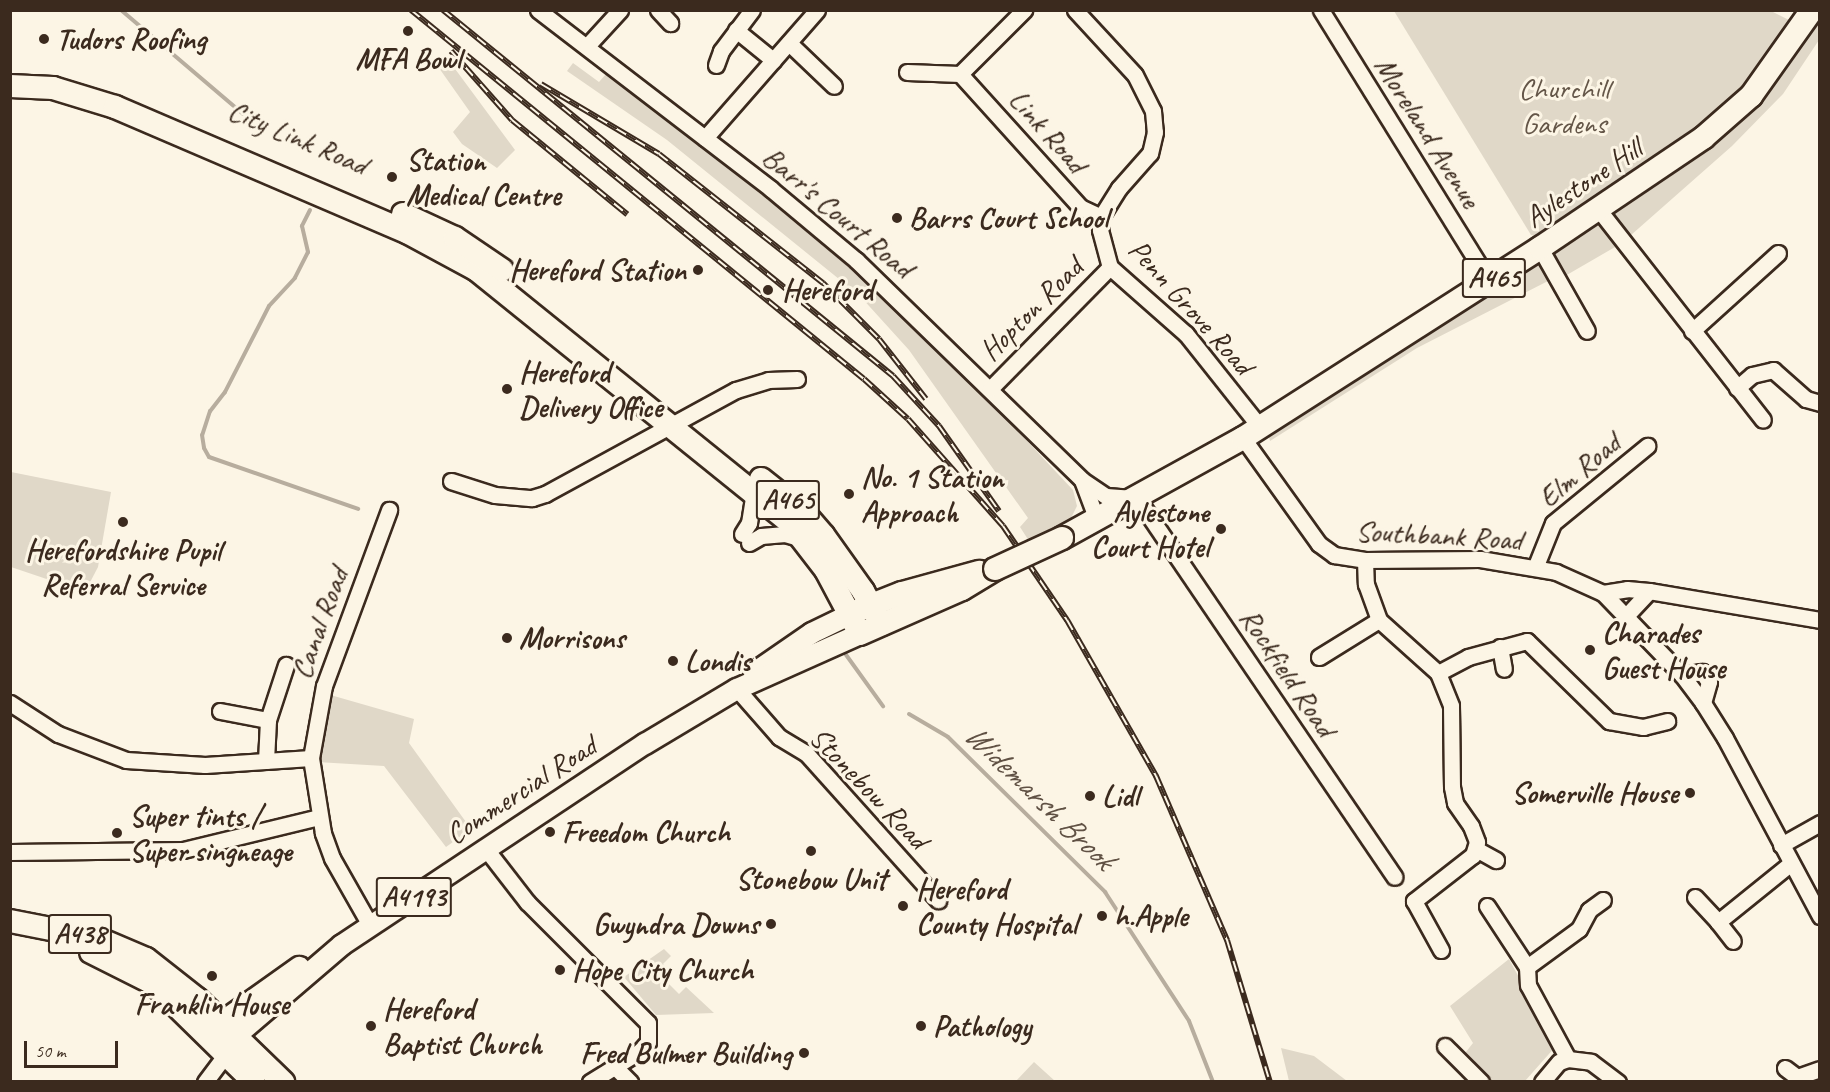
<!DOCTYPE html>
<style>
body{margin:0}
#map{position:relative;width:1830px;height:1092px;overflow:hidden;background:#fcf5e5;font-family:Caveat,sans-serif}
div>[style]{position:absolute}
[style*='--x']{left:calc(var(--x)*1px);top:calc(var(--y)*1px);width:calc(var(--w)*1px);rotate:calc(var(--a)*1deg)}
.green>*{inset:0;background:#e0d8c8}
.stream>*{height:4px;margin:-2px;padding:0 2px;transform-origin:2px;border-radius:2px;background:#b7ad9e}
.roads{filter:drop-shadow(2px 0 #3b2a1e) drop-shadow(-2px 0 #3b2a1e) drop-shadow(0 2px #3b2a1e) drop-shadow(0 -2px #3b2a1e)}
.minor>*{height:15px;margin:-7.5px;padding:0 7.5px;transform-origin:7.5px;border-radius:7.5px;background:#fcf5e5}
.major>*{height:20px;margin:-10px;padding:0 10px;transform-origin:10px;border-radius:10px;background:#fcf5e5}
.highway>*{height:22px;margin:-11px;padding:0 11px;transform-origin:11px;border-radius:11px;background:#fcf5e5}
.rail>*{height:6px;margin-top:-3px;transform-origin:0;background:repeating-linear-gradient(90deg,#fcf5e5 0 11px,#3b2a1e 0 22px);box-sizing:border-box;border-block:2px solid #3b2a1e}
.bridges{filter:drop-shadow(2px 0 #3b2a1e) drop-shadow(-2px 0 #3b2a1e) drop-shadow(0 2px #3b2a1e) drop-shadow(0 -2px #3b2a1e)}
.highway-bridge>*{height:22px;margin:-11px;padding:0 11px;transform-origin:11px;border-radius:11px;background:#fcf5e5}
.dots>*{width:16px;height:16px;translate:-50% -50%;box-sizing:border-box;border:3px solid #fcf5e5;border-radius:50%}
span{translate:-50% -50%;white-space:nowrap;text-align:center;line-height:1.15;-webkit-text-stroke:6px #fcf5e5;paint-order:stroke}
.shield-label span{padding:2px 4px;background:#fcf5e5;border:2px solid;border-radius:4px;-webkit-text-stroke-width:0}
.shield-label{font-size:28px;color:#3b2a1e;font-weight:700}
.poi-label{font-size:30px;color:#3b2a1e;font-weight:700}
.left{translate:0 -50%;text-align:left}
.right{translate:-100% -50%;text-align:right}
.park-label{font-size:30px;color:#645648}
.street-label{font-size:30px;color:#3b2a1e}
.water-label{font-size:32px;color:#605144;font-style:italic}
.frame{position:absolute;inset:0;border:12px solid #3b2a1e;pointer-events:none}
.scale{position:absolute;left:24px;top:1041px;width:94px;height:27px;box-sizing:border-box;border:3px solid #3b2a1e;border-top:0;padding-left:8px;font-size:18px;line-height:21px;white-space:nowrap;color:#3b2a1e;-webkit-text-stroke:4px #fcf5e5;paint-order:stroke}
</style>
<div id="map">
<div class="green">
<div style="clip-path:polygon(1769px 10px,1797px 24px,1726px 110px,1536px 236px,1531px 235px,1394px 11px)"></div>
<div style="clip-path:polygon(1819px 11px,1819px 40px,1783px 94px,1732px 146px,1622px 243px,1565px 276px,1553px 254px,1599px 210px,1703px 138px)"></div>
<div style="clip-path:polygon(447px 58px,515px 150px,497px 168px,462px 144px,453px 132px,470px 112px,439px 68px)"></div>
<div style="clip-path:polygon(573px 63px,599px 82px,606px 74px,785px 212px,868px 284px,999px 411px,1073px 490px,1077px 506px,1070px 520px,1029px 541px,1020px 527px,1028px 518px,909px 350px,860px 296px,667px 140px,567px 71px)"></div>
<div style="clip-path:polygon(1539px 260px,1550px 280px,1417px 348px,1270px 441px,1268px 433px)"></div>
<div style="clip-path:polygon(11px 472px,111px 492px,98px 567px,85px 592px,11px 567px)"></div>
<div style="clip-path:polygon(327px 694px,414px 719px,409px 743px,471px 829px,446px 847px,384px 766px,317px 762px)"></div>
<div style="clip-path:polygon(664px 949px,671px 956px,663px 964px,670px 971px,663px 978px,679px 994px,686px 987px,714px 1013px,656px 1015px,624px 977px)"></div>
<div style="clip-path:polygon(1509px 959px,1556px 1046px,1525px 1081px,1489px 1081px,1462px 1057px,1473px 1043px,1450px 1006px)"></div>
<div style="clip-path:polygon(1281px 1048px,1314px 1056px,1347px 1081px,1289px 1081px)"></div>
<div style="clip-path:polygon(1034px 1062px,1055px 1081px,1016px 1081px)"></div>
</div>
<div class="stream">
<div style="--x:121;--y:10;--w:160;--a:40.4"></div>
<div style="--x:310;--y:210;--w:18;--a:117"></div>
<div style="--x:302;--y:226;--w:27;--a:77"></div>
<div style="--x:308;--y:252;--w:29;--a:117"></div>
<div style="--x:295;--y:278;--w:38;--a:133"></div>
<div style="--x:269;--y:306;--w:97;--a:117.1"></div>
<div style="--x:225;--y:392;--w:24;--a:128"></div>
<div style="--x:210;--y:411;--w:25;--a:108"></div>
<div style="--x:202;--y:435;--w:13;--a:81"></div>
<div style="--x:204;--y:448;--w:10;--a:61"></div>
<div style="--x:209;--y:457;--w:158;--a:19.2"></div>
<div style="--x:844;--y:652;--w:67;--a:54.2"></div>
<div style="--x:909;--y:714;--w:45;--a:30.5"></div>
<div style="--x:948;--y:737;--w:221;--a:44.6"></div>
<div style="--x:1105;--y:892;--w:154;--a:56.9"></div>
<div style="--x:1189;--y:1021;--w:66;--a:68.5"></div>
</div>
<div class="roads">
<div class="minor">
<div style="--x:538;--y:10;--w:294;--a:37.5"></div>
<div style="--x:771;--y:189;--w:111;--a:39.9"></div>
<div style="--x:856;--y:260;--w:315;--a:44.2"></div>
<div style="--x:1082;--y:480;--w:29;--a:34"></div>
<div style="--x:1106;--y:496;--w:31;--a:4"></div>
<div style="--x:1137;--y:498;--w:458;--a:55.8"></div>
<div style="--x:658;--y:10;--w:18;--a:47"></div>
<div style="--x:1075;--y:10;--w:88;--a:47.3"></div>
<div style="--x:1135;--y:75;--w:40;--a:63.4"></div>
<div style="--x:1153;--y:111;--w:21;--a:85"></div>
<div style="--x:1155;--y:132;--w:22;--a:103"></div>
<div style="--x:1150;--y:153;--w:47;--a:131.5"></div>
<div style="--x:1119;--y:188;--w:34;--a:122"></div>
<div style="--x:1101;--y:217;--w:13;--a:94"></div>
<div style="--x:1100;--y:230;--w:38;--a:75"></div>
<div style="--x:1110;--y:267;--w:101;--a:41.4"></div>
<div style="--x:1186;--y:334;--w:119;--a:51.5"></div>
<div style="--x:1321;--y:10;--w:319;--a:58.2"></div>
<div style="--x:736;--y:30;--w:48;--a:39"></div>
<div style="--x:789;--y:43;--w:62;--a:43.7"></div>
<div style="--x:587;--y:46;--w:49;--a:-47.5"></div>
<div style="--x:716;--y:65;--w:15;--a:-70"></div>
<div style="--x:721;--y:51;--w:51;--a:-52.9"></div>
<div style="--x:907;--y:72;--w:53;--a:2.2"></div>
<div style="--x:960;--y:74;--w:91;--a:-45"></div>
<div style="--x:960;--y:74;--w:179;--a:47.9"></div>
<div style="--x:1080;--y:207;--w:23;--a:25"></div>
<div style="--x:705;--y:138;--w:170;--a:-48.8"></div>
<div style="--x:1599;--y:210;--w:266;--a:52"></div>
<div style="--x:1540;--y:248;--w:95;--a:60.5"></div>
<div style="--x:1692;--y:331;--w:116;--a:-42.2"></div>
<div style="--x:1737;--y:388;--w:20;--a:-41"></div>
<div style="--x:1752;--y:375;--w:22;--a:-13"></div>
<div style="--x:1773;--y:370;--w:44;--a:41.3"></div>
<div style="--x:1806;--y:399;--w:15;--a:16"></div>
<div style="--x:990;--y:389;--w:171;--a:-45.5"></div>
<div style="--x:1243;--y:438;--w:130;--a:54.4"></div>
<div style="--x:1319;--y:544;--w:19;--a:36"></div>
<div style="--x:1334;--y:555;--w:31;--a:9"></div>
<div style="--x:1365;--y:560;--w:115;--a:-0.5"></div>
<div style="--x:1480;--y:559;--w:77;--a:9.7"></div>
<div style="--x:1556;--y:572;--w:51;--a:24.1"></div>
<div style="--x:1603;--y:593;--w:114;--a:46.1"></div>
<div style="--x:1682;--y:675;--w:35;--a:53"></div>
<div style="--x:1703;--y:703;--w:41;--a:57.8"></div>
<div style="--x:1725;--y:738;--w:202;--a:61.9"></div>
<div style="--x:1082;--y:480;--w:43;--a:69.4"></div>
<div style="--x:451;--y:481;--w:46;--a:17.7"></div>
<div style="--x:495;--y:495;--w:37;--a:5"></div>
<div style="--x:532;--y:498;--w:14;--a:-17"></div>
<div style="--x:545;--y:494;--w:217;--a:-28.6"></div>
<div style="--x:736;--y:390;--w:34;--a:-17"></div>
<div style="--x:768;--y:380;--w:29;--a:-2"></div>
<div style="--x:742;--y:534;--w:13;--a:-58"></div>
<div style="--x:749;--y:523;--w:31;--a:-81"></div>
<div style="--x:749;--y:543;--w:14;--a:-30"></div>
<div style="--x:761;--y:536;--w:24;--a:-5"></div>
<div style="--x:785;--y:534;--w:18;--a:16"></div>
<div style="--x:1365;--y:560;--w:24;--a:88"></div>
<div style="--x:1366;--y:584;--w:38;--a:70"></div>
<div style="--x:1379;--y:620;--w:79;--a:41.9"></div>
<div style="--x:1438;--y:673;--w:35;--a:68"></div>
<div style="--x:1451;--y:706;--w:81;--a:89.3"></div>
<div style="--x:1452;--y:787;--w:16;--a:79"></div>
<div style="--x:1455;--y:803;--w:28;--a:55"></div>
<div style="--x:1471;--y:826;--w:17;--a:69"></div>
<div style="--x:1477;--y:842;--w:14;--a:107"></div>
<div style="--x:1473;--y:855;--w:75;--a:142.1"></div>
<div style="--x:1414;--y:901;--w:56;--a:61.1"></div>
<div style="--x:1535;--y:568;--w:48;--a:-68.2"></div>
<div style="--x:1553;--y:523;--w:122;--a:-39.3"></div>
<div style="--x:1603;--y:593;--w:24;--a:-9"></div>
<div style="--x:1627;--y:589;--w:22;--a:5"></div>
<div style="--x:1649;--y:591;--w:173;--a:9.6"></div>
<div style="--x:1626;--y:616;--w:34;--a:-47"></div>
<div style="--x:1500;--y:647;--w:22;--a:80"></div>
<div style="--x:1319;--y:657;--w:70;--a:-31.7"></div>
<div style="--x:1438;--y:673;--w:34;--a:-28"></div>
<div style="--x:1468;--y:657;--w:61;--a:-15.2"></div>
<div style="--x:1527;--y:641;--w:115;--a:44.3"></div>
<div style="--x:1609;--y:721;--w:35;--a:10"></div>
<div style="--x:1643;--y:727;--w:25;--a:-14"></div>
<div style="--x:1682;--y:675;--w:20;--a:-9"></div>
<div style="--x:1702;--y:672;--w:12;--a:55"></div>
<div style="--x:1709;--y:682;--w:22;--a:106"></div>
<div style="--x:737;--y:689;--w:64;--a:48.8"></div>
<div style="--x:779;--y:737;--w:31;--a:31"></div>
<div style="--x:806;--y:753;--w:198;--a:48.1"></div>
<div style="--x:10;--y:703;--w:57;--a:32.9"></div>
<div style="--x:58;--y:734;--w:73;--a:20.9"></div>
<div style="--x:126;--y:760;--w:79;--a:3.6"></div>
<div style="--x:205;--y:765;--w:106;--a:-3.8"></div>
<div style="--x:220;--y:711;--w:49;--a:10.6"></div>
<div style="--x:266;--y:761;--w:41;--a:-87.2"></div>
<div style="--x:268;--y:720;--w:58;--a:-71.9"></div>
<div style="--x:1781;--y:845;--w:45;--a:-29.4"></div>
<div style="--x:486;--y:849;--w:67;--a:52.3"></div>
<div style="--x:527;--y:902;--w:171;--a:45"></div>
<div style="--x:648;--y:1023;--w:19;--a:90"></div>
<div style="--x:648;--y:1042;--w:12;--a:132"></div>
<div style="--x:640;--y:1051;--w:59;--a:148.2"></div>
<div style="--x:1476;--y:849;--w:23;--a:29"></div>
<div style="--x:10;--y:852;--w:173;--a:-0.7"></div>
<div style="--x:183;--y:850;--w:140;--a:-13.6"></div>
<div style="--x:1695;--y:897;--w:34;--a:47"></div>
<div style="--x:1718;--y:922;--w:92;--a:-38.9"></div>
<div style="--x:1487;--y:906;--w:73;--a:56.7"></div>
<div style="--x:1527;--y:967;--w:18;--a:87"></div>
<div style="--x:1528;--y:985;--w:84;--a:61.6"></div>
<div style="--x:1568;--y:1059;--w:23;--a:7"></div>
<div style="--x:1591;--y:1062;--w:34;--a:37"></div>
<div style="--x:1718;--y:922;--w:24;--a:52"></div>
<div style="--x:370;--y:925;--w:77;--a:-119.6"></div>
<div style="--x:332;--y:858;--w:27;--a:-110"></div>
<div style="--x:323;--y:833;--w:76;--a:-99.1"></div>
<div style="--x:311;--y:758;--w:73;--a:-79.8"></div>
<div style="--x:324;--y:686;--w:188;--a:-69.7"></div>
<div style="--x:1527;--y:967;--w:64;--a:-36.2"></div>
<div style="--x:1579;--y:929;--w:21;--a:-62"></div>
<div style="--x:1589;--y:910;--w:17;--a:-36"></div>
<div style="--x:1445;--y:1046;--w:51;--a:45"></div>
<div style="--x:614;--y:1066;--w:23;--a:45"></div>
<div style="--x:1785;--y:1068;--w:15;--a:37"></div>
<div style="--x:1797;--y:1077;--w:24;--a:-19"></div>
<div style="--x:205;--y:1082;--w:34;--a:-53"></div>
<div style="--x:1542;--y:1082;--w:26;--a:-50"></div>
<div style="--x:1559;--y:1062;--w:9;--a:-18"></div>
</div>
<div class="major">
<div style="--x:754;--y:673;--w:70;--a:-34.6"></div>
<div style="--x:812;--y:633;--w:43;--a:-26"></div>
<div style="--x:222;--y:1022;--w:95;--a:-35.5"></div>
<div style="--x:237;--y:1035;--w:138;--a:-40.6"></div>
<div style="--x:342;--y:945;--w:364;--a:-33.6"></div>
<div style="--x:645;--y:744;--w:107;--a:-30.9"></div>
<div style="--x:737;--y:689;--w:135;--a:-24.1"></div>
</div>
<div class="highway">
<div style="--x:10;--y:86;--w:43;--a:2.7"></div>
<div style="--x:53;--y:88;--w:65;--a:17"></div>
<div style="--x:115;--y:107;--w:318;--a:23.2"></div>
<div style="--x:407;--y:232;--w:80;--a:28.5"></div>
<div style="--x:477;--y:270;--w:401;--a:38.9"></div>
<div style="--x:789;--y:522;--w:61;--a:52.4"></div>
<div style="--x:826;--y:570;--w:72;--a:62"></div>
<div style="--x:860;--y:634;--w:111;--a:-23.8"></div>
<div style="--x:962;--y:589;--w:39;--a:-31"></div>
<div style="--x:403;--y:214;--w:57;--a:24.8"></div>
<div style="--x:455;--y:238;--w:57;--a:34.2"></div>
<div style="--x:761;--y:479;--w:55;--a:38.3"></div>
<div style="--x:804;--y:513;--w:29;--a:49"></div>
<div style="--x:823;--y:535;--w:69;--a:54.5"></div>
<div style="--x:863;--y:591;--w:38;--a:61"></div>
<div style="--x:1062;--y:538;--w:207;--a:-28.9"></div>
<div style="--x:1243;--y:438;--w:353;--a:-32.6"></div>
<div style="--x:1540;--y:248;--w:197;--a:-34"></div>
<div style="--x:1703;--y:138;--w:64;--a:-41.2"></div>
<div style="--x:1751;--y:96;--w:105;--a:-54.7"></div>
<div style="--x:859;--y:610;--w:46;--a:-21.6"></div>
<div style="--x:902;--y:593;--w:80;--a:-15.3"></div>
<div style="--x:10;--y:921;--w:89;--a:11.1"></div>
<div style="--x:97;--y:938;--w:53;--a:23.2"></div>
<div style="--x:146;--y:959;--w:65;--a:38.1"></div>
<div style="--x:197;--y:999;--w:120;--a:44"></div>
<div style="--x:91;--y:952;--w:69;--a:26.6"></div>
<div style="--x:153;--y:983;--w:141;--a:44.4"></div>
</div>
</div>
<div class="rail">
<div style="--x:411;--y:10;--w:584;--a:39.17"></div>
<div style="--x:864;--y:379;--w:59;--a:42.3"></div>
<div style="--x:908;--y:419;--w:143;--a:48.4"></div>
<div style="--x:1003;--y:526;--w:114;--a:55.8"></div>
<div style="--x:1067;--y:620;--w:180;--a:60.3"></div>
<div style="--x:1156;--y:776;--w:179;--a:66.6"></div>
<div style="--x:1227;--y:940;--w:148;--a:73.2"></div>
<div style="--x:443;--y:10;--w:580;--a:39.12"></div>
<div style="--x:893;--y:376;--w:68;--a:47.4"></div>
<div style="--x:939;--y:426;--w:104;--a:54.8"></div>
<div style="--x:451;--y:51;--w:92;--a:48.5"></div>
<div style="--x:512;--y:120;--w:149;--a:39.3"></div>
<div style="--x:541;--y:84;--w:137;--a:30.7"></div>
<div style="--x:659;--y:154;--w:209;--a:38.2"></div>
<div style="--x:823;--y:283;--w:79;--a:45"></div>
<div style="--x:879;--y:339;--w:76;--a:51.9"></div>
</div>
<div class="bridges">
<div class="highway-bridge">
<div style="--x:995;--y:569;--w:74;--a:-24.8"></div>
</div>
</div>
<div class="dots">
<div style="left:408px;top:31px;background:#3b2a1e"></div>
<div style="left:44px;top:39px;background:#3b2a1e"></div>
<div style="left:392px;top:177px;background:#3b2a1e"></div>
<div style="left:897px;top:218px;background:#3b2a1e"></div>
<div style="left:698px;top:270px;background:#3b2a1e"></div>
<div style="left:768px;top:290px;background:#3b2a1e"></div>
<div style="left:507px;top:389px;background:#3b2a1e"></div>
<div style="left:849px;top:494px;background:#3b2a1e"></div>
<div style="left:123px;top:522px;background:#3b2a1e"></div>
<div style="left:1221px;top:529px;background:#3b2a1e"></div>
<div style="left:507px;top:638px;background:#3b2a1e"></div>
<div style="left:1590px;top:650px;background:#3b2a1e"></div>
<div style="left:673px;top:661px;background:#3b2a1e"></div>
<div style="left:1690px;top:793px;background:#3b2a1e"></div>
<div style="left:1090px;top:796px;background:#3b2a1e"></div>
<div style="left:550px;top:832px;background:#3b2a1e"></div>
<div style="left:117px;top:833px;background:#3b2a1e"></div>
<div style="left:811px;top:851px;background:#3b2a1e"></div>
<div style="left:903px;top:906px;background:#3b2a1e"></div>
<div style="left:1102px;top:916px;background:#3b2a1e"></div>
<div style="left:771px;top:924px;background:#3b2a1e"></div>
<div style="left:560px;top:970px;background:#3b2a1e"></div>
<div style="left:212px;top:976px;background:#3b2a1e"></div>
<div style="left:371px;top:1026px;background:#3b2a1e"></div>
<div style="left:921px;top:1026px;background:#3b2a1e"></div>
<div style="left:804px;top:1053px;background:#3b2a1e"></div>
</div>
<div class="shield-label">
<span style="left:1494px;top:278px">A465</span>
<span style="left:788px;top:500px">A465</span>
<span style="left:414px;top:897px">A4193</span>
<span style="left:80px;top:934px">A438</span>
</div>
<div class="poi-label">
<span class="left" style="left:56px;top:39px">Tudors Roofing</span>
<span style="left:408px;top:59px">MFA Bowl</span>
<span class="left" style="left:406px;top:177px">Station<br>Medical Centre</span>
<span class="left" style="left:909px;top:218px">Barrs Court School</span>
<span class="right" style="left:686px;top:270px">Hereford Station</span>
<span class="left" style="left:782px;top:290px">Hereford</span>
<span class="left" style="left:519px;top:389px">Hereford<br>Delivery Office</span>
<span class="left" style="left:861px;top:494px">No. 1 Station<br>Approach</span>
<span class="right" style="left:1209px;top:529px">Aylestone<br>Court Hotel</span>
<span style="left:123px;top:567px">Herefordshire Pupil<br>Referral Service</span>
<span class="left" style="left:1602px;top:650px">Charades<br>Guest House</span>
<span class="left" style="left:519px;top:638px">Morrisons</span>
<span class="left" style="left:685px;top:661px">Londis</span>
<span class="right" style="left:1678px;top:793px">Somerville House</span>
<span class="left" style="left:1102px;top:796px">Lidl</span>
<span class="left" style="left:129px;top:833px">Super tints /<br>Super singneage</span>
<span class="left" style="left:562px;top:832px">Freedom Church</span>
<span style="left:811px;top:879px">Stonebow Unit</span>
<span class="left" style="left:916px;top:906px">Hereford<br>County Hospital</span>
<span class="left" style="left:1114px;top:916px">h.Apple</span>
<span class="right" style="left:759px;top:924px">Gwyndra Downs</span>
<span class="left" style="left:572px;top:970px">Hope City Church</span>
<span style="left:212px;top:1004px">Franklin House</span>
<span class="left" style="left:383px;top:1026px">Hereford<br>Baptist Church</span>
<span class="left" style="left:933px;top:1026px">Pathology</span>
<span class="right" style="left:792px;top:1053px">Fred Bulmer Building</span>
</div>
<div class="park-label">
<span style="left:1564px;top:105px">Churchill<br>Gardens</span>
</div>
<div class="street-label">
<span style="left:1048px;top:131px;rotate:48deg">Link Road</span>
<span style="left:1428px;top:132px;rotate:58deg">Moreland Avenue</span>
<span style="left:298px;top:137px;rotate:23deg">City Link Road</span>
<span style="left:1583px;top:183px;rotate:-34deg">Aylestone Hill</span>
<span style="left:838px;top:212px;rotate:40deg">Barr's Court Road</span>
<span style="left:1191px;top:307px;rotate:48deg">Penn Grove Road</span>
<span style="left:1031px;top:309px;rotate:-45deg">Hopton Road</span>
<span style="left:1579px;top:470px;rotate:-41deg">Elm Road</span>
<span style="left:1439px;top:535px;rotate:3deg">Southbank Road</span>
<span style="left:319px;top:623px;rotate:-70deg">Canal Road</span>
<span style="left:1288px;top:672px;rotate:56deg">Rockfield Road</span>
<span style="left:869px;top:788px;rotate:46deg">Stonebow Road</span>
<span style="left:521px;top:790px;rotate:-33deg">Commercial Road</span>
</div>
<div class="water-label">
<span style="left:1039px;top:797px;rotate:44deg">Widemarsh Brook</span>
</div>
<div class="frame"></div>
<div class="scale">50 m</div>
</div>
